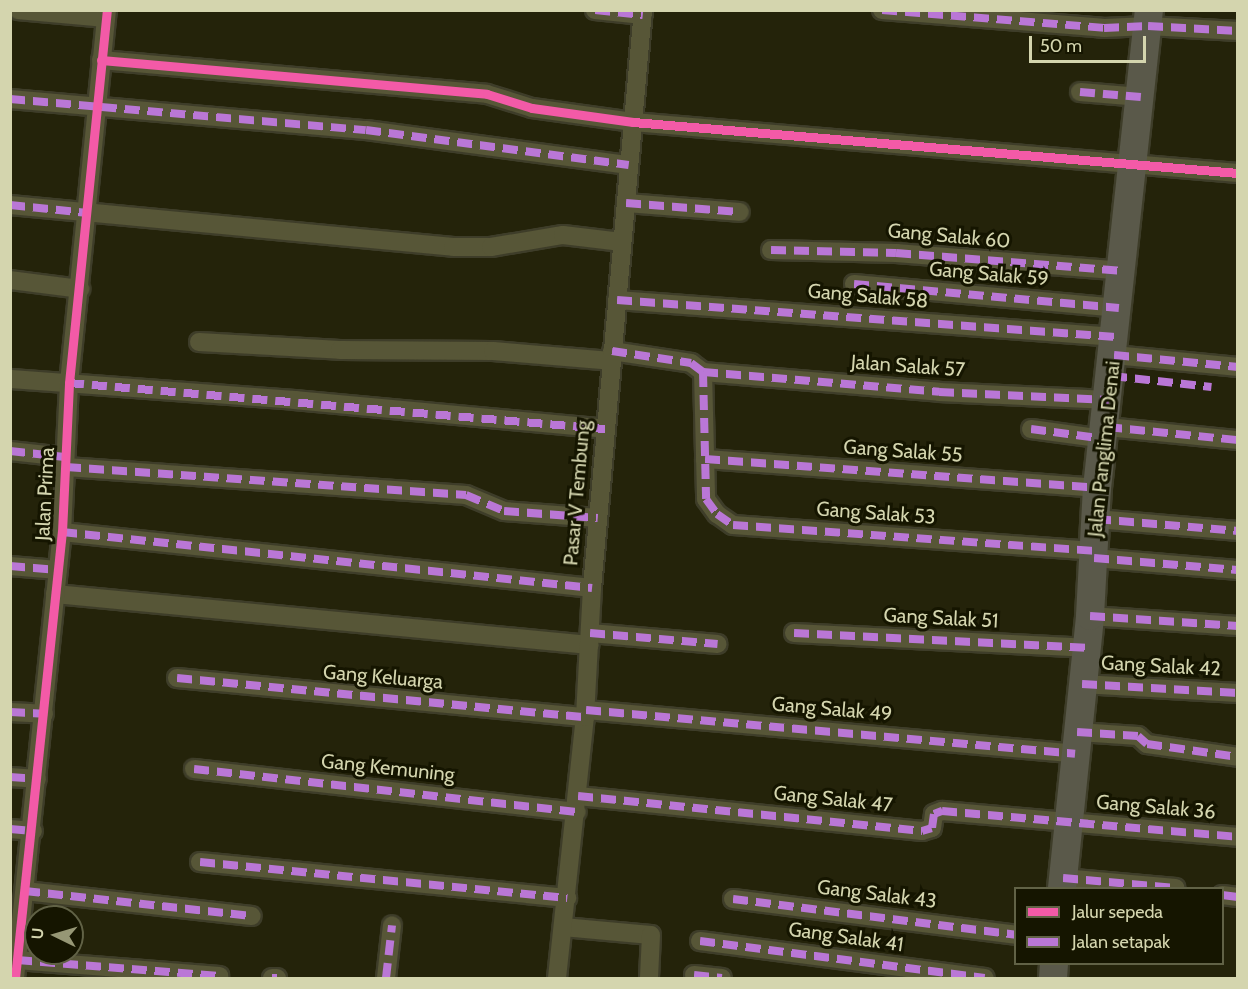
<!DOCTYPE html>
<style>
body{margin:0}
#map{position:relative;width:1248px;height:989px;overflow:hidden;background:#24230a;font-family:Cabin,sans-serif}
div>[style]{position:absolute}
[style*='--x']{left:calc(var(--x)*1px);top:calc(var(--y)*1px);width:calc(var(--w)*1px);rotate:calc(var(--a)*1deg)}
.roads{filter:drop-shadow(2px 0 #3e3d29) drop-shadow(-2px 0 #3e3d29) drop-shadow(0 2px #3e3d29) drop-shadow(0 -2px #3e3d29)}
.minor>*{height:18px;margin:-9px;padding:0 9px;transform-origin:9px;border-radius:9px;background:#575637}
.primary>*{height:28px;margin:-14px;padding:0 14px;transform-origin:14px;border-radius:14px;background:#5a594a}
.quiet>*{height:8px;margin-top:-4px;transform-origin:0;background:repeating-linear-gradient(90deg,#ba77d6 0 15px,transparent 0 23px)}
.cycleway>*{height:9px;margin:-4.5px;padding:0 4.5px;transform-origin:4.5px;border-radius:4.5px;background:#f35aa7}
span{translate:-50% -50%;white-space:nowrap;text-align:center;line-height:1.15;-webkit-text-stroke:6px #151500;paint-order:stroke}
.street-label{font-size:20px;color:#d4d5ae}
.frame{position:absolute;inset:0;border:12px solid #d4d5ae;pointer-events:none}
.legend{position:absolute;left:1014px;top:887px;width:210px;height:78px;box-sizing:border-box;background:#151500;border:2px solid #616246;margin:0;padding:8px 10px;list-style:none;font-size:18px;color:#d4d5ae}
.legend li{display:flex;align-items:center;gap:12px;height:30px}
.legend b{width:30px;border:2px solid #616246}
.north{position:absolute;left:24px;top:905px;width:60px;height:60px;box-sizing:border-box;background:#151500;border:2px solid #616246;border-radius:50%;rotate:275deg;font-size:16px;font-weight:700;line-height:24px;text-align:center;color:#d4d5ae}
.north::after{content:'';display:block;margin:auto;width:21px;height:27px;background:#969775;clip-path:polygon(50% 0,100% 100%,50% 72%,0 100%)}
.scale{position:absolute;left:1029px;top:36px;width:117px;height:27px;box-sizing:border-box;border:3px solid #d4d5ae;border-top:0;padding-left:8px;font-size:18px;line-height:21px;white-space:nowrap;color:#d4d5ae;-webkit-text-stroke:4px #151500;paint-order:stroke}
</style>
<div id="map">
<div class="roads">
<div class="minor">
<div style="--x:18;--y:10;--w:88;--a:5.2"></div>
<div style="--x:595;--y:10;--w:48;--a:5.9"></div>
<div style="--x:882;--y:10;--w:223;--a:4.6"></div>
<div style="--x:1104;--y:28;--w:44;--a:-2.6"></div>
<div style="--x:1148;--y:26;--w:90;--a:3.2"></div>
<div style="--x:101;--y:60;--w:387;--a:5"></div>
<div style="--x:487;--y:94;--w:47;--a:17.3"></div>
<div style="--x:532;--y:108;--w:102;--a:7.9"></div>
<div style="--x:633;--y:122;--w:607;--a:4.82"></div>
<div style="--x:1080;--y:92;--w:61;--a:4.7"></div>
<div style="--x:10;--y:99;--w:357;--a:5"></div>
<div style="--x:366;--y:130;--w:265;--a:7.6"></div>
<div style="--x:626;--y:203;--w:114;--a:4.5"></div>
<div style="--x:10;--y:205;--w:445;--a:5.4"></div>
<div style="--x:453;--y:247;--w:38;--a:0"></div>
<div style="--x:491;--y:247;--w:73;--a:-9.5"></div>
<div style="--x:563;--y:235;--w:59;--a:6.8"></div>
<div style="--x:771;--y:250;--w:125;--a:1.4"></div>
<div style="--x:896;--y:253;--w:228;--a:4.5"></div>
<div style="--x:10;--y:280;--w:71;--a:7.3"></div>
<div style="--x:854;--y:284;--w:266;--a:5.2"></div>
<div style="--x:617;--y:300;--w:500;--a:4.24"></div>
<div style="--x:199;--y:342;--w:141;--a:3.2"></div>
<div style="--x:340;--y:350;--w:153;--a:0.4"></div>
<div style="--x:493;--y:351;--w:118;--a:4.8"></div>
<div style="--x:612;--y:351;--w:80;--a:8.6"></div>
<div style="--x:691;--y:363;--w:15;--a:37"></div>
<div style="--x:703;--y:372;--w:127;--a:88.6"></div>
<div style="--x:706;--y:499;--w:19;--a:54"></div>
<div style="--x:717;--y:514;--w:19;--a:35"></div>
<div style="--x:733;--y:525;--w:362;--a:4.1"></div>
<div style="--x:1114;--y:355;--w:125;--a:5.5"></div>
<div style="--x:703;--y:372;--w:237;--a:4.8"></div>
<div style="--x:939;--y:392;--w:170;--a:2.7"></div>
<div style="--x:10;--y:379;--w:286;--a:4.2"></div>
<div style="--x:295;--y:400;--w:311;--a:5.3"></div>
<div style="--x:1107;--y:427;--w:132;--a:5.7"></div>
<div style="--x:1031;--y:429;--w:75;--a:7.7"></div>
<div style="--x:10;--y:451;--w:55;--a:6.2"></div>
<div style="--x:705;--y:459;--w:393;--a:4.2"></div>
<div style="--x:66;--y:467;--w:401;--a:4"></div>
<div style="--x:466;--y:495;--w:41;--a:22.8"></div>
<div style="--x:504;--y:511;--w:94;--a:4.3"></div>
<div style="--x:1096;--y:519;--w:143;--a:4.8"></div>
<div style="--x:62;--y:532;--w:533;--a:6.03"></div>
<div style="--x:1094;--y:558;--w:144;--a:4.8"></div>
<div style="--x:10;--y:566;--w:48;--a:4.8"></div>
<div style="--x:55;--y:594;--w:537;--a:5.45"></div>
<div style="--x:1090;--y:616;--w:148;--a:3.9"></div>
<div style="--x:590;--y:633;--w:128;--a:4.9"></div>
<div style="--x:794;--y:633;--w:292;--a:2.9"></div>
<div style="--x:177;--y:678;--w:410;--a:5.5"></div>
<div style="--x:1082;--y:684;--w:156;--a:3.3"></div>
<div style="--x:586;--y:710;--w:491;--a:5.1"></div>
<div style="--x:10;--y:712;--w:34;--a:3"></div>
<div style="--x:1077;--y:732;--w:61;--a:3.8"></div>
<div style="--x:1138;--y:736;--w:12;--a:42"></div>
<div style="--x:1147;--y:744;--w:92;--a:8.1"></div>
<div style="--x:194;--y:769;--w:385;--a:6.4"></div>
<div style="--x:10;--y:777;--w:27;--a:4"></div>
<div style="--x:578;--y:796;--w:346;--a:5.8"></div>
<div style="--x:922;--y:831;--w:10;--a:-17"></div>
<div style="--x:932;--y:828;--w:14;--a:-82"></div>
<div style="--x:934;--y:814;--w:9;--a:-21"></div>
<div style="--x:942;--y:811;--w:297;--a:5"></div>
<div style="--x:10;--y:829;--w:23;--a:5"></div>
<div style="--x:200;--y:862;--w:369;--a:5.6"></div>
<div style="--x:1063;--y:878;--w:113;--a:5.1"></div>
<div style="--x:25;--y:891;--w:228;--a:6.3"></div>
<div style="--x:1222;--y:895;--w:16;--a:7"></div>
<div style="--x:733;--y:899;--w:285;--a:7.2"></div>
<div style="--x:563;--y:927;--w:88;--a:5.2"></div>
<div style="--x:651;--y:935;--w:43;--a:92.7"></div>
<div style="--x:700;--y:941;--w:287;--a:7.4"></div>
<div style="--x:17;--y:960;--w:203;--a:4.5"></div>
<div style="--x:694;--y:975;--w:28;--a:6"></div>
<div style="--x:15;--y:978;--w:448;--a:-84"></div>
<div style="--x:62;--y:532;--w:149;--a:-87.3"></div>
<div style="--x:69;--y:383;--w:375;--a:-84.2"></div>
<div style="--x:272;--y:978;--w:5;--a:0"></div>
<div style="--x:386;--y:978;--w:53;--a:-83.5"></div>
<div style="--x:557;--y:978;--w:262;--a:-83.9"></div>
<div style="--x:585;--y:717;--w:129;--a:-86.9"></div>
<div style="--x:592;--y:588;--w:580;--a:-84.96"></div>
</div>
<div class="primary">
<div style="--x:1062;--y:888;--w:273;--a:-84.1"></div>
<div style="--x:1090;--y:616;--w:128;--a:-86.9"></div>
<div style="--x:1097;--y:488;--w:481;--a:-83.8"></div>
<div style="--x:1053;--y:978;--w:14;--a:-86"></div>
</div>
</div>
<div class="quiet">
<div style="--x:595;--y:10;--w:48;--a:5.9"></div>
<div style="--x:882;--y:10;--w:223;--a:4.6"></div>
<div style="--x:1104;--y:28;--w:44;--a:-2.6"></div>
<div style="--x:1148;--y:26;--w:90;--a:3.2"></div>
<div style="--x:1080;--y:92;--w:61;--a:4.7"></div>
<div style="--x:10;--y:99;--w:357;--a:5"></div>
<div style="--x:366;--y:130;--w:265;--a:7.6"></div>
<div style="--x:626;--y:203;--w:114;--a:4.5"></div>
<div style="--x:10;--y:205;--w:78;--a:5.9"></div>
<div style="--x:771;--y:250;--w:125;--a:1.4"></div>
<div style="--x:896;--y:253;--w:228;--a:4.5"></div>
<div style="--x:854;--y:284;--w:266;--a:5.2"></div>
<div style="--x:617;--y:300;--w:500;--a:4.24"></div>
<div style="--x:612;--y:351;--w:80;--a:8.6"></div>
<div style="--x:691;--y:363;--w:15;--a:37"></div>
<div style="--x:703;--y:372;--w:127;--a:88.6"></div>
<div style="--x:706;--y:499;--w:19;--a:54"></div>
<div style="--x:717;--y:514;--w:19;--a:35"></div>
<div style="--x:733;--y:525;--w:362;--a:4.1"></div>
<div style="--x:1114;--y:355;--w:125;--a:5.5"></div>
<div style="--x:703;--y:372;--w:237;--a:4.8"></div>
<div style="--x:939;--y:392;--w:170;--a:2.7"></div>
<div style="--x:1112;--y:376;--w:100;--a:6.3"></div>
<div style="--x:69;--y:383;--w:538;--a:4.91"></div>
<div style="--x:1107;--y:427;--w:132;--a:5.7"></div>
<div style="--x:1031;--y:429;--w:75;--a:7.7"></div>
<div style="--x:10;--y:451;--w:55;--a:6.2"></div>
<div style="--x:705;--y:459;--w:393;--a:4.2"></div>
<div style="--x:66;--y:467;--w:401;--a:4"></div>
<div style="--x:466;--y:495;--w:41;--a:22.8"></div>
<div style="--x:504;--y:511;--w:94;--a:4.3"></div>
<div style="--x:1096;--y:519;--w:143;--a:4.8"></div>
<div style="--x:62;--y:532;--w:533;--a:6.03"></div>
<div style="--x:1094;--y:558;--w:144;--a:4.8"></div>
<div style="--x:10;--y:566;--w:48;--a:4.8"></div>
<div style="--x:1090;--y:616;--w:148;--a:3.9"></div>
<div style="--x:590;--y:633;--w:128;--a:4.9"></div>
<div style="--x:794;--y:633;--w:292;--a:2.9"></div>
<div style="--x:177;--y:678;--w:410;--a:5.5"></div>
<div style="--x:1082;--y:684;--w:156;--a:3.3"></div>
<div style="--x:586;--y:710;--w:491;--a:5.1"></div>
<div style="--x:10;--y:712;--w:34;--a:3"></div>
<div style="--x:1077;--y:732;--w:61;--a:3.8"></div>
<div style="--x:1138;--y:736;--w:12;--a:42"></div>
<div style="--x:1147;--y:744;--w:92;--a:8.1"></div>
<div style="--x:194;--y:769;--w:385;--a:6.4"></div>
<div style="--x:10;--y:777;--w:27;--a:4"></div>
<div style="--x:578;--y:796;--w:346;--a:5.8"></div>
<div style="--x:922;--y:831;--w:10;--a:-17"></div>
<div style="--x:932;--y:828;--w:14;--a:-82"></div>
<div style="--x:934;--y:814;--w:9;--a:-21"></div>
<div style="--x:942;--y:811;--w:297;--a:5"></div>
<div style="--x:10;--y:829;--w:23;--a:5"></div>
<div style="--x:200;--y:862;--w:369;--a:5.6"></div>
<div style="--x:1063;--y:878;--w:113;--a:5.1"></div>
<div style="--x:25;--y:891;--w:228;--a:6.3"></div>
<div style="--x:1222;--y:895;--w:16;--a:7"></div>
<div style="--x:733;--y:899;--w:285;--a:7.2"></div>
<div style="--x:700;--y:941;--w:287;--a:7.4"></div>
<div style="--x:17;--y:960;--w:203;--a:4.5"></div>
<div style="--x:694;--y:975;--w:28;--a:6"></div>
<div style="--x:272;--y:978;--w:5;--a:0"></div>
<div style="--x:386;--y:978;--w:53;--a:-83.5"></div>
</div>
<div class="cycleway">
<div style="--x:101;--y:60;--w:387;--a:5"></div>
<div style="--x:487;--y:94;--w:47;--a:17.3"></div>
<div style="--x:532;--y:108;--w:102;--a:7.9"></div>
<div style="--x:633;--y:122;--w:607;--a:4.82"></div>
<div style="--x:15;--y:978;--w:448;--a:-84"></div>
<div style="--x:62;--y:532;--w:149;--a:-87.3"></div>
<div style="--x:69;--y:383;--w:375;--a:-84.2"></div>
</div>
<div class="street-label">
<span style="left:949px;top:236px;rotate:5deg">Gang Salak 60</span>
<span style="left:989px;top:274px;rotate:5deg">Gang Salak 59</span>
<span style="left:868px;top:296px;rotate:5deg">Gang Salak 58</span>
<span style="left:908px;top:366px;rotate:4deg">Jalan Salak 57</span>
<span style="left:1104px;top:449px;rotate:-84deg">Jalan Panglima Denai</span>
<span style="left:903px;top:451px;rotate:4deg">Gang Salak 55</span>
<span style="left:577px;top:493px;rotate:-85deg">Pasar V Tembung</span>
<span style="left:45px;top:494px;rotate:-87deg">Jalan Prima</span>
<span style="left:876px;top:513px;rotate:4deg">Gang Salak 53</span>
<span style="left:941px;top:618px;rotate:3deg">Gang Salak 51</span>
<span style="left:1161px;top:666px;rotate:3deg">Gang Salak 42</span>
<span style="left:383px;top:677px;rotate:5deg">Gang Keluarga</span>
<span style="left:832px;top:709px;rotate:5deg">Gang Salak 49</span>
<span style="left:388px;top:768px;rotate:6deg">Gang Kemuning</span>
<span style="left:833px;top:799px;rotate:6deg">Gang Salak 47</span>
<span style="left:1156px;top:807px;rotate:5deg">Gang Salak 36</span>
<span style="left:877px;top:894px;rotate:7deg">Gang Salak 43</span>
<span style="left:846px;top:937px;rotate:8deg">Gang Salak 41</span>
</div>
<div class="frame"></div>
<ul class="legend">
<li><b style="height:8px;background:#f35aa7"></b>Jalur sepeda</li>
<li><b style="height:8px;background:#ba77d6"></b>Jalan setapak</li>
</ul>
<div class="north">U</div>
<div class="scale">50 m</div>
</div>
